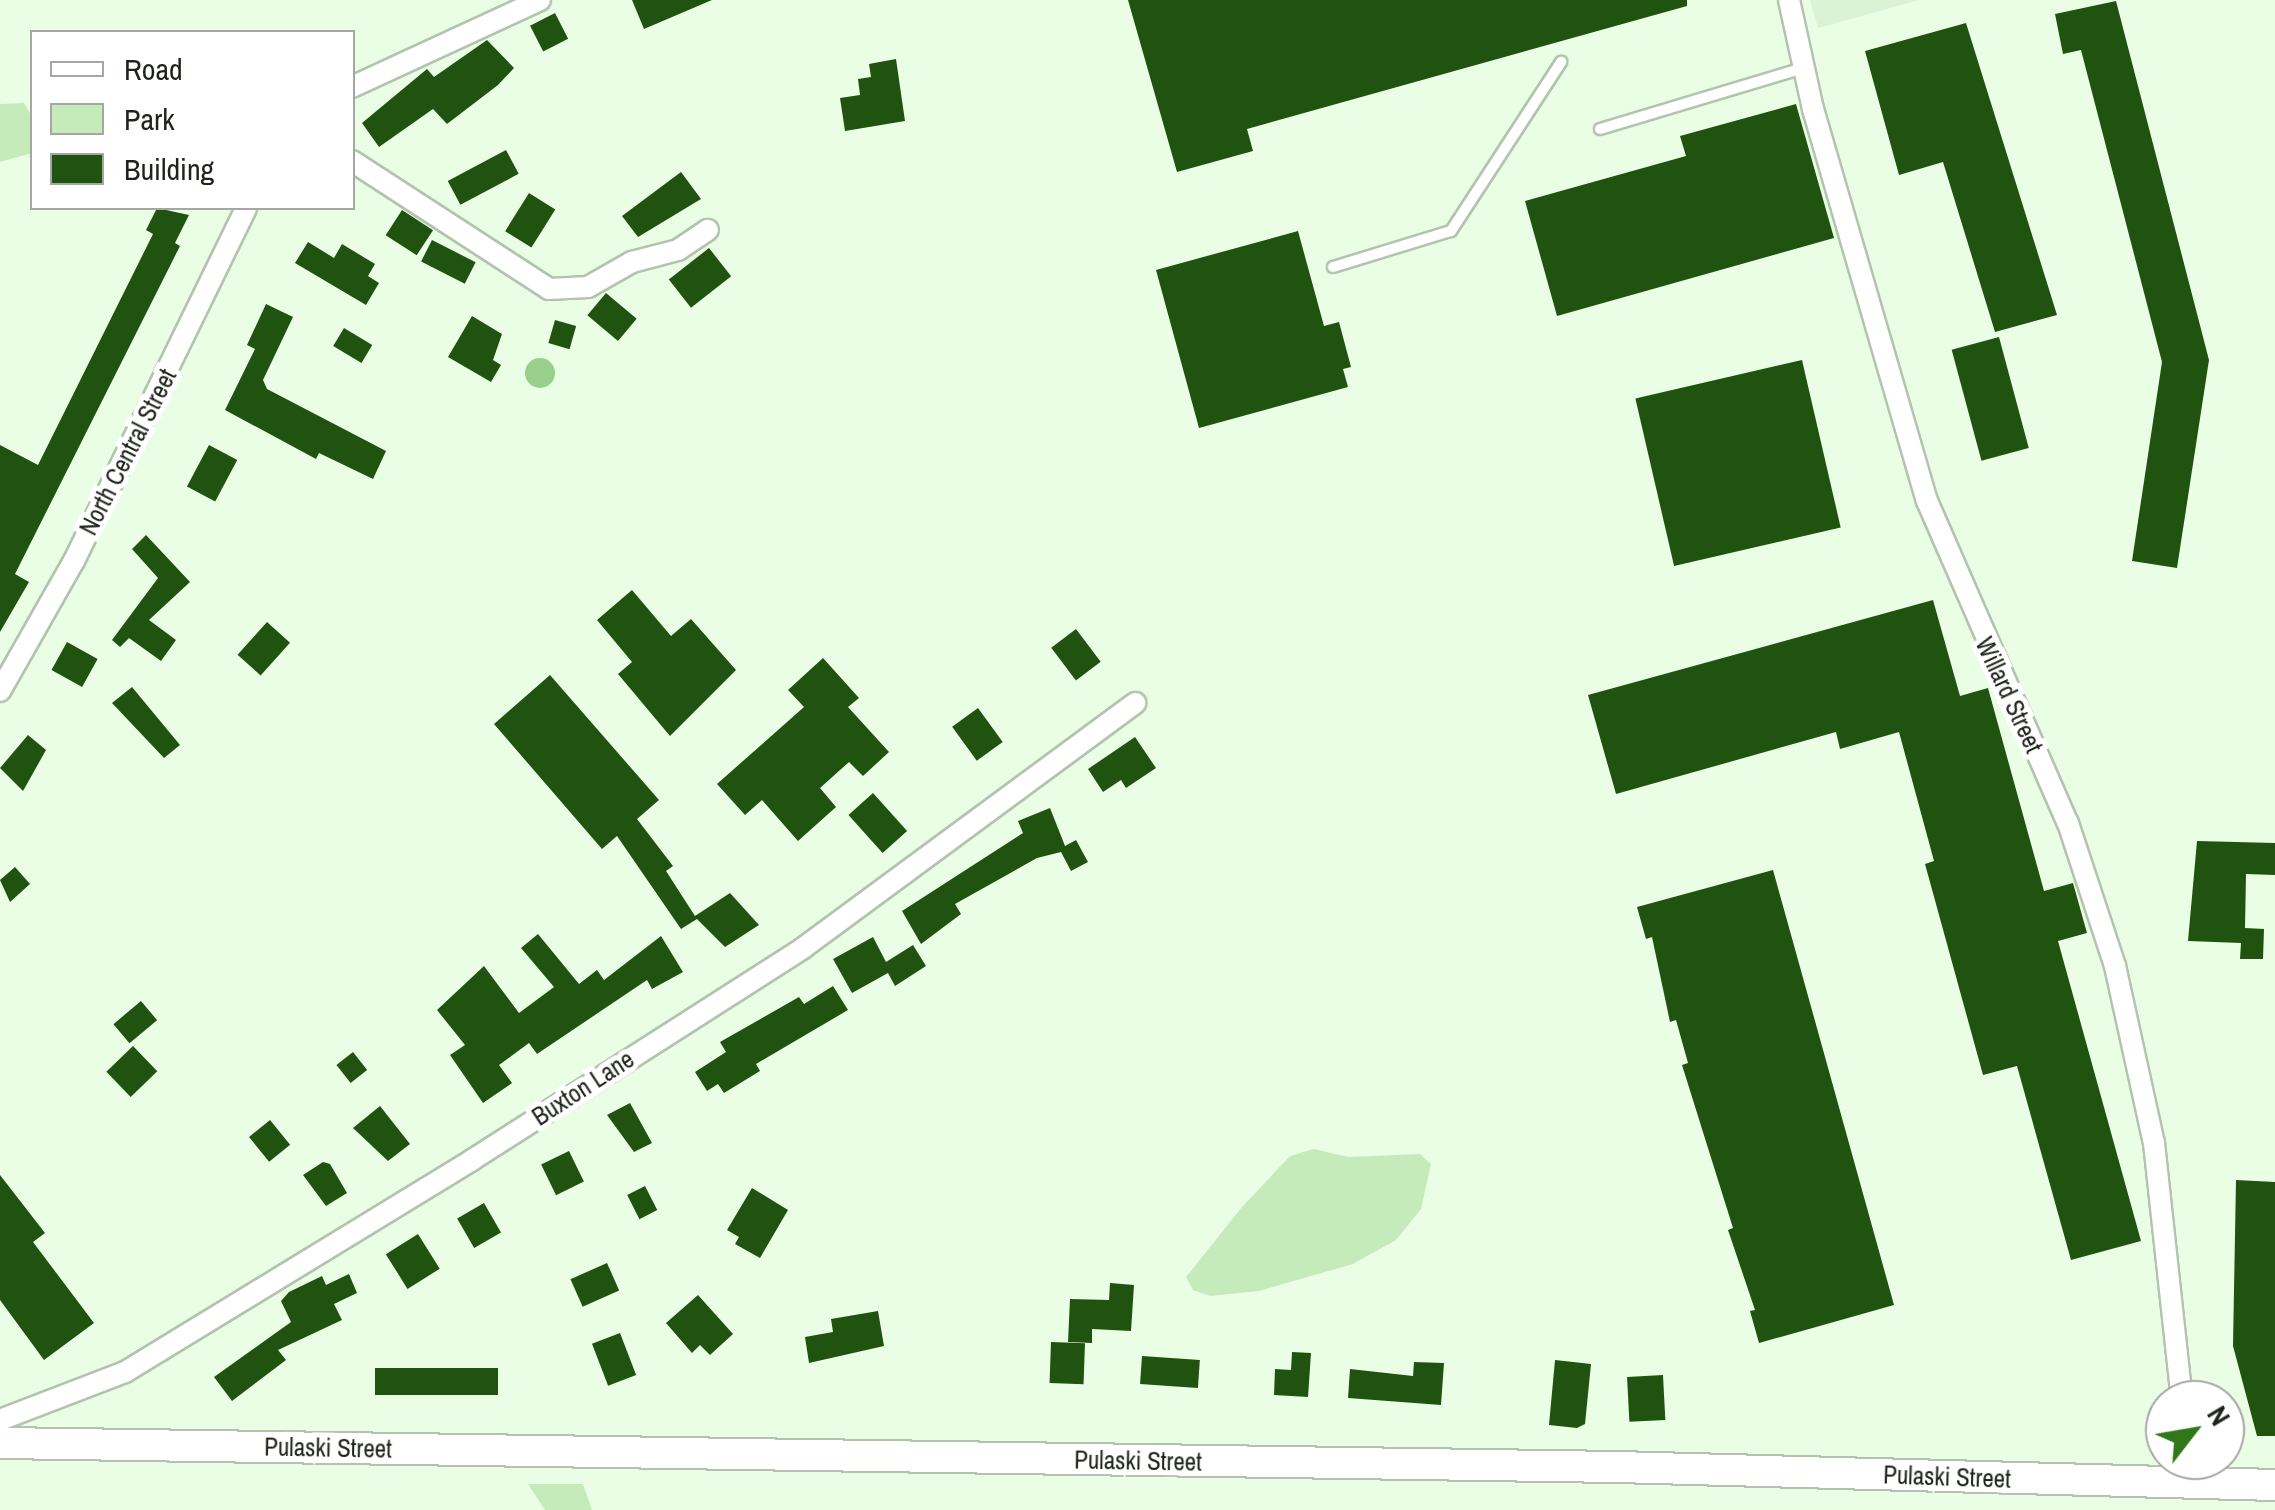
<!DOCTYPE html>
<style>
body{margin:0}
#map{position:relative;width:2275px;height:1510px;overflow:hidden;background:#eafde5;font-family:"Archivo Narrow",sans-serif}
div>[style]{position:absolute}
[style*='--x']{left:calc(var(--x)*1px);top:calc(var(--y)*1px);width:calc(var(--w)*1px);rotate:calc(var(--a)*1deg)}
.built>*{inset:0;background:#dbf2d5}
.green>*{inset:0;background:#c5ebbb}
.water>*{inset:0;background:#98cf8a}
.round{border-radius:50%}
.building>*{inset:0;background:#205310;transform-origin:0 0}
.roads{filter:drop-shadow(2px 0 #b2c4ae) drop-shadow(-2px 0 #b2c4ae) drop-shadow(0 2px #b2c4ae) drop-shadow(0 -2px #b2c4ae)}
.service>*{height:10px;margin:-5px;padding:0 5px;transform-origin:5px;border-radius:5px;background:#fff}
.minor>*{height:20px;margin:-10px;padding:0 10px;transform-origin:10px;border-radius:10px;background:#fff}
.secondary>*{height:30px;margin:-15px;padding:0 15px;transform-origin:15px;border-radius:15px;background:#fff}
span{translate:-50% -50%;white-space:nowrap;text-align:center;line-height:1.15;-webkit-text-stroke:10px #fff;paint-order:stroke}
.street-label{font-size:25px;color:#1d241b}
.legend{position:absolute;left:30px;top:30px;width:325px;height:180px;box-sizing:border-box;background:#fff;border:2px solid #a5a7a4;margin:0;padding:12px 18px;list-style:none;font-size:30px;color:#1d241b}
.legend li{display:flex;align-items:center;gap:20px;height:50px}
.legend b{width:50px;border:2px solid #a5a7a4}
.north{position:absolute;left:2145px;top:1380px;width:100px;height:100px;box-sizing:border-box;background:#fff;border:2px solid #a5a7a4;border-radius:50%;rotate:59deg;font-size:28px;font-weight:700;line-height:40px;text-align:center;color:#1d241b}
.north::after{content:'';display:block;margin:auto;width:35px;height:45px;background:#31771a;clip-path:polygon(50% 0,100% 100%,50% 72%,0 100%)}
</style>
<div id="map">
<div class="built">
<div style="clip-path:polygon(1810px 0,1919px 0,1818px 28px)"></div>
</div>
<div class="green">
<div style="clip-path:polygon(24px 103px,32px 117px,32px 153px,0 162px,0 104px)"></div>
<div style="clip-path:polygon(1314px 1149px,1348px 1157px,1420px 1154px,1431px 1164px,1421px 1209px,1396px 1240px,1353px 1264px,1259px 1291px,1210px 1296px,1193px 1290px,1186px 1277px,1242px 1207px,1290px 1156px)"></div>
<div style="clip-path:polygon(528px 1484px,583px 1484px,592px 1510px,545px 1510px)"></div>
</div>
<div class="water">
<div class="round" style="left:525px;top:358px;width:30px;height:30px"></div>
</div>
<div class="building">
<div style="clip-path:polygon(632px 0,712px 0,644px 29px)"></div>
<div style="clip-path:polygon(1128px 0,1687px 0,1687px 6px,1247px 129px,1253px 151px,1177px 172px)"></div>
<div style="clip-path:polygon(2116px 1px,2209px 360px,2177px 568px,2132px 561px,2162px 362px,2081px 50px,2063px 54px,2055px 14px)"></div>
<div style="left:555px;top:13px;width:29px;height:28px;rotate:63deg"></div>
<div style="clip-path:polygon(1966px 23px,2057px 315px,1995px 332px,1943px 162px,1899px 175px,1865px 51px)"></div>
<div style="clip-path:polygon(487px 40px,514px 68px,498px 85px,447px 124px,433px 109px,379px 147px,362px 123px,427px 69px,434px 77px)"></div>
<div style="clip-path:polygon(896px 59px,905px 121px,845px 131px,840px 98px,860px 95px,858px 79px,871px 77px,869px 64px)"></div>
<div style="clip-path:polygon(1796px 104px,1834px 238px,1557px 316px,1525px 201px,1686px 156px,1680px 136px)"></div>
<div style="left:506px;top:150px;width:27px;height:66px;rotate:62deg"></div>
<div style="clip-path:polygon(681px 172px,701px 199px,638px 237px,622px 216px)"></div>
<div style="left:529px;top:193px;width:31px;height:45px;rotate:32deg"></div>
<div style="clip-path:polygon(157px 208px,189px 215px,175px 243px,180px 246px,15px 574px,29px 582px,0 632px,0 445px,38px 465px,153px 234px,146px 230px)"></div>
<div style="left:402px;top:210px;width:37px;height:30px;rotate:33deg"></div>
<div style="clip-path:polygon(1298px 231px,1324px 326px,1339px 322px,1351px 367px,1343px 369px,1348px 387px,1199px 428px,1156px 270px)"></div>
<div style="left:432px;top:240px;width:49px;height:24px;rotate:27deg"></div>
<div style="clip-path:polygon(308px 242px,334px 258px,342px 244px,375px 264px,368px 276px,379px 283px,366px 305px,295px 263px)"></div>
<div style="left:709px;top:248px;width:36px;height:51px;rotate:52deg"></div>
<div style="left:606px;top:293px;width:40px;height:29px;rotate:40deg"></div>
<div style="clip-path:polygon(266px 304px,293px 317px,263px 380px,267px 389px,386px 451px,373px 479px,319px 453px,316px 459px,225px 410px,255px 349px,247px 345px)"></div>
<div style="clip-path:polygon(472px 316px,502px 334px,493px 360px,501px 365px,491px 382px,448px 357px)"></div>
<div style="left:555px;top:320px;width:22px;height:24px;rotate:16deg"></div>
<div style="left:344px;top:328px;width:33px;height:21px;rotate:31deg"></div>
<div style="left:1999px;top:337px;width:115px;height:49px;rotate:75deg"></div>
<div style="left:1802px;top:360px;width:172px;height:171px;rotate:77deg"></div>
<div style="left:209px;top:445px;width:32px;height:47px;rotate:28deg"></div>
<div style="clip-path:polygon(146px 535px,190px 582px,149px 620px,176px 640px,161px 661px,129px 638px,120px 647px,112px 640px,158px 578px,132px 549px)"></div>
<div style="clip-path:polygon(632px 590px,671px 636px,691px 619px,736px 670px,670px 736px,618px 674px,632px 662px,597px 620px)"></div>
<div style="clip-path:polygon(1933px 600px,1960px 696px,1988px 688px,2044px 891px,2073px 883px,2087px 933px,2058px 941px,2141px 1241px,2071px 1260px,2017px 1066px,1983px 1075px,1925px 864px,1934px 861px,1899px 732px,1840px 749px,1836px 732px,1616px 794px,1588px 695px)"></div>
<div style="left:267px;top:622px;width:31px;height:44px;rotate:42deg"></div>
<div style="left:1076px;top:629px;width:41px;height:31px;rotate:53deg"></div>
<div style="left:67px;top:642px;width:35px;height:32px;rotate:29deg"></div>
<div style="clip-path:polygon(823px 658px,859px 698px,848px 707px,889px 752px,863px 776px,849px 762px,820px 788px,836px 807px,798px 841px,762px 800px,745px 815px,717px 784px,804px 707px,788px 690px)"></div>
<div style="clip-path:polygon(550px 675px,659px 800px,637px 819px,673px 866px,666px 871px,695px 916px,730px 893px,759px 925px,725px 947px,697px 919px,681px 929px,617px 836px,602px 849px,494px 724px)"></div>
<div style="clip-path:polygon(132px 687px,180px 745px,164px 758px,112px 703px)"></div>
<div style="left:978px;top:708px;width:42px;height:32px;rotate:54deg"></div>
<div style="clip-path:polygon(28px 735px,46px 750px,23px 791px,0 768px)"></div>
<div style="clip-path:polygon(1135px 737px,1156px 768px,1126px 788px,1121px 780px,1103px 792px,1088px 769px)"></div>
<div style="left:873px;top:793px;width:51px;height:33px;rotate:48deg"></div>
<div style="clip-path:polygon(1050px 808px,1065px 846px,1076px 840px,1088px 862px,1071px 871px,1061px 852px,1037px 858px,955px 904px,961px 914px,921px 944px,902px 911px,1023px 833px,1018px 821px)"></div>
<div style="clip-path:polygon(2197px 841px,2275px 843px,2275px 875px,2246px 874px,2245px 928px,2264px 929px,2263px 959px,2240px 959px,2241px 943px,2188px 941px)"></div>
<div style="clip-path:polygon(15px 867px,30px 884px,10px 902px,0 880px)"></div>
<div style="clip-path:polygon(1773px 870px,1894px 1305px,1759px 1343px,1750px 1311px,1755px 1310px,1728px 1230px,1733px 1228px,1682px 1065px,1688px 1063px,1676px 1020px,1670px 1022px,1652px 937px,1646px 939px,1637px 907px)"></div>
<div style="clip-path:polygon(538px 934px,579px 984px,597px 970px,604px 980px,661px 936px,683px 972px,652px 989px,647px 980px,537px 1054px,529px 1043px,499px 1065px,512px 1083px,483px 1103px,450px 1055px,465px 1045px,437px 1010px,484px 966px,519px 1013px,554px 987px,521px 948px)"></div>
<div style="clip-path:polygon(873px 937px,886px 962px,913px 945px,926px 966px,895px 986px,888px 973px,852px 993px,833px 959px)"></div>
<div style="clip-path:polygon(833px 986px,848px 1010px,756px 1064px,760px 1071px,724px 1093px,718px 1084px,707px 1091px,695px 1072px,726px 1052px,720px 1042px,799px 997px,804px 1004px)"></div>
<div style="left:141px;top:1001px;width:25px;height:36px;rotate:50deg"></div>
<div style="left:133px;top:1046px;width:35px;height:37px;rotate:46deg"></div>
<div style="left:353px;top:1052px;width:23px;height:21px;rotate:52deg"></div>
<div style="clip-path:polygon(630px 1103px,652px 1143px,634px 1152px,607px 1115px)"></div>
<div style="clip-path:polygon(380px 1106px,410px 1144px,388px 1161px,353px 1128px)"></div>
<div style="left:270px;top:1120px;width:32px;height:27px;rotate:51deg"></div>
<div style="left:569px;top:1151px;width:34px;height:31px;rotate:64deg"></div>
<div style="clip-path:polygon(323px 1162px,330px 1164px,347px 1193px,326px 1206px,303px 1175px)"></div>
<div style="clip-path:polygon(0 1175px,45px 1233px,33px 1242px,94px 1323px,44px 1360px,0 1300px)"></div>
<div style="clip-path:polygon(2236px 1180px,2275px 1182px,2275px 1436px,2257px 1436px,2233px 1346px)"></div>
<div style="left:645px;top:1186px;width:27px;height:20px;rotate:63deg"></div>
<div style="clip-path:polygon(752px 1188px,788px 1210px,760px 1258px,735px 1244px,739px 1237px,727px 1230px)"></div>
<div style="left:484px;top:1203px;width:34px;height:31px;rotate:60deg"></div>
<div style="left:418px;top:1234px;width:41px;height:38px;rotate:58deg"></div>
<div style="left:607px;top:1263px;width:30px;height:40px;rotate:66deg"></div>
<div style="clip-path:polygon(349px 1274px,357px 1293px,334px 1304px,342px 1320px,278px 1350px,286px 1360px,232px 1401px,214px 1377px,291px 1322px,281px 1301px,289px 1292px,322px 1276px,326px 1285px)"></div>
<div style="clip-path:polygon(1110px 1283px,1134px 1285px,1131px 1331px,1092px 1329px,1092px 1343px,1068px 1342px,1070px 1299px,1109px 1300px)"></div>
<div style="clip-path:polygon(698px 1295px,733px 1334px,710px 1355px,700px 1345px,692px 1353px,666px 1323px)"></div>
<div style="clip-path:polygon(878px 1311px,884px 1346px,809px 1363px,805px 1337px,833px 1332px,831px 1319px)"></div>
<div style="left:620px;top:1333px;width:45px;height:30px;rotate:69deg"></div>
<div style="left:1051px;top:1342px;width:34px;height:41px;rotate:2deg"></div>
<div style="clip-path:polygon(1292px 1352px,1311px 1353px,1308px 1397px,1274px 1395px,1275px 1369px,1291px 1370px)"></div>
<div style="left:1142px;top:1356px;width:58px;height:28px;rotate:4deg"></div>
<div style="clip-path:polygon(1555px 1360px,1591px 1364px,1585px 1424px,1577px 1428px,1549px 1425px)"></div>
<div style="clip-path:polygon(1414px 1362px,1444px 1363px,1441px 1405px,1348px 1398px,1350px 1369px,1413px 1376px)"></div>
<div style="left:375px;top:1368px;width:123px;height:27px"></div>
<div style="left:1663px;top:1375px;width:45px;height:36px;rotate:87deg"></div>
</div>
<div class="roads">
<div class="service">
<div style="--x:1600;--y:129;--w:212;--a:-16.7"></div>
<div style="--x:1333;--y:267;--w:123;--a:-17"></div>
<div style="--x:1451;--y:231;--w:202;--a:-56.9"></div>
</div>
<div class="minor">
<div style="--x:1789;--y:0;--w:112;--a:77.6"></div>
<div style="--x:1813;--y:109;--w:408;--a:73.8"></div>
<div style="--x:1927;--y:501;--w:352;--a:66.4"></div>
<div style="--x:2068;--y:823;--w:151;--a:71.8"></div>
<div style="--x:2115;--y:966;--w:181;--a:77.6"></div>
<div style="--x:2154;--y:1143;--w:259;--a:83.8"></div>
<div style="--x:352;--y:87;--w:207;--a:-24.8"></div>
<div style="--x:352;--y:161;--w:235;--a:33"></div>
<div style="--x:549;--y:289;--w:39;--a:-3"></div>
<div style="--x:588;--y:287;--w:51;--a:-29.6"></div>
<div style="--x:632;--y:262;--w:48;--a:-14.6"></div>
<div style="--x:678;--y:250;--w:36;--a:-34"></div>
<div style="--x:0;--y:691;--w:150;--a:-60.4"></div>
<div style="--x:74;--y:561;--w:393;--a:-64"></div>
<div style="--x:0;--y:1420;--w:134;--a:-21"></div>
<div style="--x:125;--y:1372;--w:407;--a:-31.4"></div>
<div style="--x:472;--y:1160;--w:393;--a:-32.6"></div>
<div style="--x:803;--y:948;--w:413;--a:-36.4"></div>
</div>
<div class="secondary">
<div style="--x:0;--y:1443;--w:1618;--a:0.85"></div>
<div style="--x:1618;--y:1467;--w:657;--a:1.57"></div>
</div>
</div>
<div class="street-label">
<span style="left:128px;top:452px;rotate:-63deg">North Central Street</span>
<span style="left:2009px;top:695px;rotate:65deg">Willard Street</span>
<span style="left:583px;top:1088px;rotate:-33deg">Buxton Lane</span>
<span style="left:328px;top:1448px;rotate:1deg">Pulaski Street</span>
<span style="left:1138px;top:1461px;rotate:1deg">Pulaski Street</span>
<span style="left:1947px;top:1477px;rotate:2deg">Pulaski Street</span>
</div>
<ul class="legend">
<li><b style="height:12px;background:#fff"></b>Road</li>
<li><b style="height:28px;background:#c5ebbb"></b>Park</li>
<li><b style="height:28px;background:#205310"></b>Building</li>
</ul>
<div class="north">N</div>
</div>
